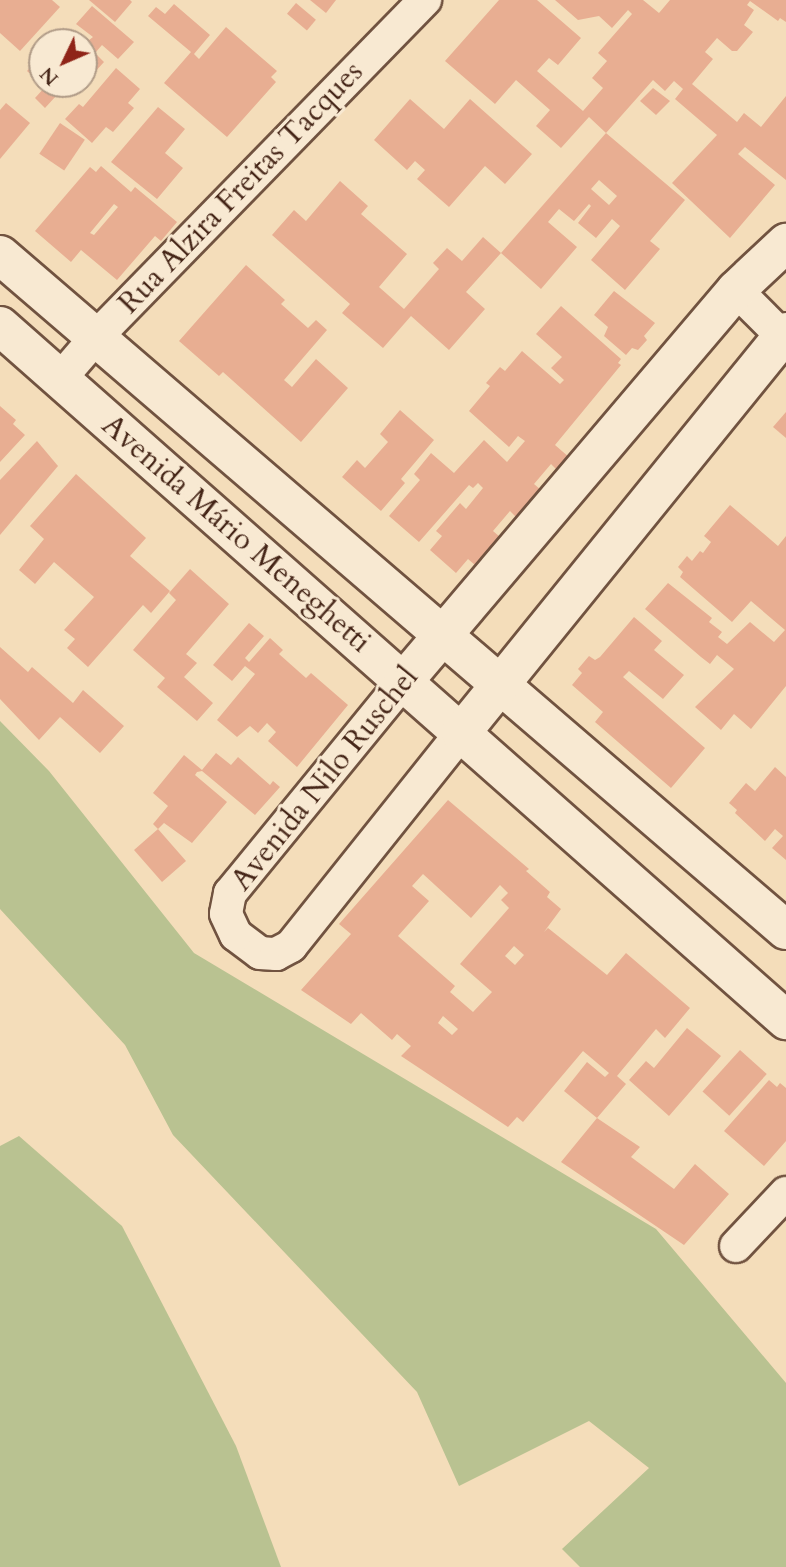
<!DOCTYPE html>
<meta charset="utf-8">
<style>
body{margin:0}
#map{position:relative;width:786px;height:1567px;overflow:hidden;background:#f4ddba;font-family:Cardo,serif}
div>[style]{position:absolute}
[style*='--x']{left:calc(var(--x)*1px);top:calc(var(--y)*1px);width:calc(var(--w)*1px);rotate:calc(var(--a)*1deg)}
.green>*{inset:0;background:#b9c291}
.building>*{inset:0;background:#e8ae92;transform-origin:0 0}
.roads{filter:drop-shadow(2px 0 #715340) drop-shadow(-2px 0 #715340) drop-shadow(0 2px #715340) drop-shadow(0 -2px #715340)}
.street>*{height:32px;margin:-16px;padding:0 16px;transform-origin:16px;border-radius:16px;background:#f8e9d2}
.secondary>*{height:38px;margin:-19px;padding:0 19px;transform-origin:19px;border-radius:19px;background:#f8e9d2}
span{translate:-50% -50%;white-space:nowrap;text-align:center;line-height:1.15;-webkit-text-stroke:6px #f8e9d2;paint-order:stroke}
.street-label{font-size:30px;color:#452517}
.north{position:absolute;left:28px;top:28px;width:70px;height:70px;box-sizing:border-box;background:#f8e9d2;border:2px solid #b09b87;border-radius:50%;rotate:226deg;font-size:19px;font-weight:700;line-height:28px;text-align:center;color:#452517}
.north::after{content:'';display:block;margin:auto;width:24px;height:32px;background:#8f2418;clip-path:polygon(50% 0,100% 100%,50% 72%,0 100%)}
</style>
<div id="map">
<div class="green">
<div style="clip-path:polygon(0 721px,49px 771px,194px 953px,656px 1229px,786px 1383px,786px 1567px,580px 1567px,562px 1549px,649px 1468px,589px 1421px,459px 1486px,417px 1392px,173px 1135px,125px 1045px,0 909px)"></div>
<div style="clip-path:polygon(19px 1136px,122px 1226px,236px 1446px,281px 1567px,0 1567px,0 1146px)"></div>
</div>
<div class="building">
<div style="clip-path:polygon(0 0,52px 0,60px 7px,20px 51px,0 33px)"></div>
<div style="clip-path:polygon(89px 0,130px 0,132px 2px,115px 22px)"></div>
<div style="clip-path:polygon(310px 0,336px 0,326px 13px)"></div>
<div style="clip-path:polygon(evenodd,499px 0,537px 0,581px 38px,558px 65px,549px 58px,537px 71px,583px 111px,603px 88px,592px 78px,607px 61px,598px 53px,632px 14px,628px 10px,612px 28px,599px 16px,578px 20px,555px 0,643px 0,659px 13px,670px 0,786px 0,786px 22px,780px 18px,778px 21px,750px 1px,747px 5px,754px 10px,744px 25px,753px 32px,737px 51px,732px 51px,717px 38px,705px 52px,713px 59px,692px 84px,737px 122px,744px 113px,761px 127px,786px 96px,786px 180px,745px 147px,738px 154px,775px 185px,730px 238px,672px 183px,717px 135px,675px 99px,683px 89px,674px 81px,665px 91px,653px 80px,606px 133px,685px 200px,650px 241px,660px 249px,625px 290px,591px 260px,620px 226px,612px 219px,596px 238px,578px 223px,591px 206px,589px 204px,574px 221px,559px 209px,548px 222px,577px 247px,541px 289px,501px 253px,606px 133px,589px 117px,561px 148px,536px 126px,550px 110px,516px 80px,495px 104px,445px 61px,499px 0,599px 180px,617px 196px,609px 205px,591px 189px,599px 180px)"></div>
<div style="left:296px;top:3px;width:26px;height:14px;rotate:40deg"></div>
<div style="clip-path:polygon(174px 4px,210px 35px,194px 54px,199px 59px,226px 27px,277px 71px,271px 77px,276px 82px,227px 137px,164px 83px,191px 52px,148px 16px,156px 7px,165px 14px)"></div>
<div style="clip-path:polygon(92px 6px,134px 42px,118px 59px,102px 45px,95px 53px,104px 62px,84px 84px,84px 44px,93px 37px,76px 24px)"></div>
<div style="clip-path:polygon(42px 61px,42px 84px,67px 84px,45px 108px,35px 98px,45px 87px,27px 71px,34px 63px,37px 66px)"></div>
<div style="clip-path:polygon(116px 68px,140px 89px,128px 103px,134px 108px,113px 132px,106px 127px,92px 143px,65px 119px,79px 104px,83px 107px)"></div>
<div style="clip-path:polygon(653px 88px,670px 101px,656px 115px,640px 101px)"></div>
<div style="clip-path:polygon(410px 99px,444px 129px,470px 99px,532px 154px,505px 184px,485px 166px,449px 207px,417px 179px,425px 170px,415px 161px,407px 170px,374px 140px)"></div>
<div style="clip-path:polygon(6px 103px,30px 123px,0 159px,0 110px)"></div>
<div style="clip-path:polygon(158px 107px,185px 129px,165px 153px,183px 168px,157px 199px,111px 162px)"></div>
<div style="left:60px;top:123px;width:30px;height:37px;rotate:34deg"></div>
<div style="clip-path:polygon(evenodd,101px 166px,131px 192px,135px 187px,177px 222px,161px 241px,155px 236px,117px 280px,81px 250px,71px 262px,35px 231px,90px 167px,96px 172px,101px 166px,114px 204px,118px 207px,94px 235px,90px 233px,114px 204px)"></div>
<div style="clip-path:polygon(340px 181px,368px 206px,361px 214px,407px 254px,379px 287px,404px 309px,439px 269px,433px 263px,447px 248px,462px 261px,483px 237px,501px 253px,466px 292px,485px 309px,449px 350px,411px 316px,383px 348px,342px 313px,350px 304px,272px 235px,294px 210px,306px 221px)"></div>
<div style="clip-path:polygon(246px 265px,285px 300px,281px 304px,308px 328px,316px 320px,327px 330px,284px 380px,292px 387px,316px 359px,348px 388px,301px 442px,223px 372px,219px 376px,179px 341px)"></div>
<div style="clip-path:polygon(614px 291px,655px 323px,644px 336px,647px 340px,638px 350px,632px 348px,626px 355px,604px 336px,608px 327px,594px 315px)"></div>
<div style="clip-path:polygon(561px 306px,621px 359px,618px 363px,621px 365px,555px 445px,570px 458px,558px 471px,551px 464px,534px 484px,541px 490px,517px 518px,510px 511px,493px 531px,500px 537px,475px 565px,468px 559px,456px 573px,430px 550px,442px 536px,436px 531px,460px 503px,466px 509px,483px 488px,478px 483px,473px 488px,469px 485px,419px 542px,389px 516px,420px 480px,414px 474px,431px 453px,454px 473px,484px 440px,507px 462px,525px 441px,518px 436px,509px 447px,469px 411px,490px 386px,486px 383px,500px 367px,505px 371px,522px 351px,560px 384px,564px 380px,551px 368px,562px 357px,536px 334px)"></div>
<div style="clip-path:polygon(0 406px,16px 420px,13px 424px,25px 435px,0 462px)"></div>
<div style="clip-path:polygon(400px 410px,434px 440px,401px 479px,405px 483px,381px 511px,342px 477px,357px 460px,365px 468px,388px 442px,380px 434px)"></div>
<div style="clip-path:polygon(786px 412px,786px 438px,773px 427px)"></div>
<div style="clip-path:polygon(37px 441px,58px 466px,0 535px,0 480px)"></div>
<div style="clip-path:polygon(76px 474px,146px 538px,130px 556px,170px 591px,151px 613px,143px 605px,88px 667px,67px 648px,75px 639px,64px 630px,94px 597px,54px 562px,35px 584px,19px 570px,44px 539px,30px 526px)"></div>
<div style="clip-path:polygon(730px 505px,778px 546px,786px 536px,786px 686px,751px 729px,734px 714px,721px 730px,695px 707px,734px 669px,717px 655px,710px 664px,701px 657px,645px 609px,668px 583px,712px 618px,709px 622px,722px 632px,718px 637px,727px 644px,750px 622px,774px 642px,785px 630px,751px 601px,732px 622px,680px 577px,683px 572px,678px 567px,687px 556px,692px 561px,700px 551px,703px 553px,711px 542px,704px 536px)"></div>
<div style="clip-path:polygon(190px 569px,229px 604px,186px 654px,197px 663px,184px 677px,213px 703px,197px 721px,157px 687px,165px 678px,133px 650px,176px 600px,169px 593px)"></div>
<div style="clip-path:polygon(634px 617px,662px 641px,654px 650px,684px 675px,663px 699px,629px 671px,623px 677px,705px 748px,671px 788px,595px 722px,603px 712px,572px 685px,582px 673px,578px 669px,589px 656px,595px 660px,600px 657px)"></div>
<div style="clip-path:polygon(249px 623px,264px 636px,245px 658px,249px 662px,270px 638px,283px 650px,279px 654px,306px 678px,311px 673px,348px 705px,297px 767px,268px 741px,276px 732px,267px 723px,258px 733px,250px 726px,237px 737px,217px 720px,255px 674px,245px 666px,232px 681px,213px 665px)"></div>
<div style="clip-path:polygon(0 647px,28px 672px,32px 667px,73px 703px,83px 690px,124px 726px,100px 753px,60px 717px,39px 740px,0 699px)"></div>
<div style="clip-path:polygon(216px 753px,231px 765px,238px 757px,270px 785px,273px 781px,280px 787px,255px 815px,202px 771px,197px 772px,195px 775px,227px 802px,192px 843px,164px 823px,158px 829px,186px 861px,162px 882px,134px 850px,158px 829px,153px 824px,168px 806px,153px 793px,184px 755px,202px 770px)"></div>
<div style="clip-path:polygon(775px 767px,786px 777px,786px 860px,772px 848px,783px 836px,775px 829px,765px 841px,735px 813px,737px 810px,729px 803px,746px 783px,755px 791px)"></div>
<div style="clip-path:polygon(evenodd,448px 800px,529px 869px,526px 871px,550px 892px,547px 897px,561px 909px,544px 932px,548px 928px,607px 975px,626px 953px,690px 1008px,665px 1038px,656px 1029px,617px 1076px,626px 1084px,597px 1118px,640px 1147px,631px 1157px,674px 1189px,695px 1164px,729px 1194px,684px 1245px,561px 1162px,597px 1118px,564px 1091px,587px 1062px,605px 1077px,609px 1073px,583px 1051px,523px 1122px,517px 1117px,508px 1127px,401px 1056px,411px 1046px,397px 1034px,392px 1040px,361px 1013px,351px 1024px,301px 990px,351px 934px,339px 924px,448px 800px,423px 874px,471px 918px,500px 885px,508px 893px,501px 900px,509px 908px,460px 964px,492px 992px,473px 1012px,450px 992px,455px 986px,398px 936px,429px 901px,412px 886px,423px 874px,448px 800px,514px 946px,524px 955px,515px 965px,505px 956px,514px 946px,448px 800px,443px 1016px,458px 1029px,452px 1035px,438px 1023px,443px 1016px)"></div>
<div style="clip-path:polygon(687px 1028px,721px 1056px,669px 1116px,629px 1080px,646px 1061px,654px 1068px)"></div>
<div style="left:740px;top:1050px;width:36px;height:56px;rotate:42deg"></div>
<div style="clip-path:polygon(769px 1080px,777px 1087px,780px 1083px,786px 1088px,786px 1141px,764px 1166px,724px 1131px)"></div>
</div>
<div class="roads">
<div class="street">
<div style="--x:736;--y:290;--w:71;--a:45"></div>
<div style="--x:60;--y:379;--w:57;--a:-49.3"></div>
<div style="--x:97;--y:336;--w:470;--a:-45.7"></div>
<div style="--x:403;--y:682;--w:273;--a:129.3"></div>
<div style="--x:230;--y:893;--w:21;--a:101"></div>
<div style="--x:226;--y:914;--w:23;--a:65"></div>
<div style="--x:236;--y:935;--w:30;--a:37"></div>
<div style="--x:260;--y:953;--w:16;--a:4"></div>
<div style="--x:276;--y:954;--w:17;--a:-28"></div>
<div style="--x:291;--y:946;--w:273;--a:-51.4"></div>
<div style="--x:736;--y:1246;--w:73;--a:-46.7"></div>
</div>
<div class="secondary">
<div style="--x:0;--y:255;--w:1036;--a:40.66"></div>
<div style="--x:0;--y:326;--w:1049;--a:41.44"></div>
<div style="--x:403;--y:682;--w:514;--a:-49.65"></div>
<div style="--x:736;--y:290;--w:69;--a:-43.2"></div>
<div style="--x:461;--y:733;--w:516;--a:-50.98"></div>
</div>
</div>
<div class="street-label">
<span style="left:241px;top:188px;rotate:-46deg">Rua Alzira Freitas Tacques</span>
<span style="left:236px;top:534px;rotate:41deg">Avenida Mário Meneghetti</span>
<span style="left:325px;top:779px;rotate:-51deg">Avenida Nilo Ruschel</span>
</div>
<div class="north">N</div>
</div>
